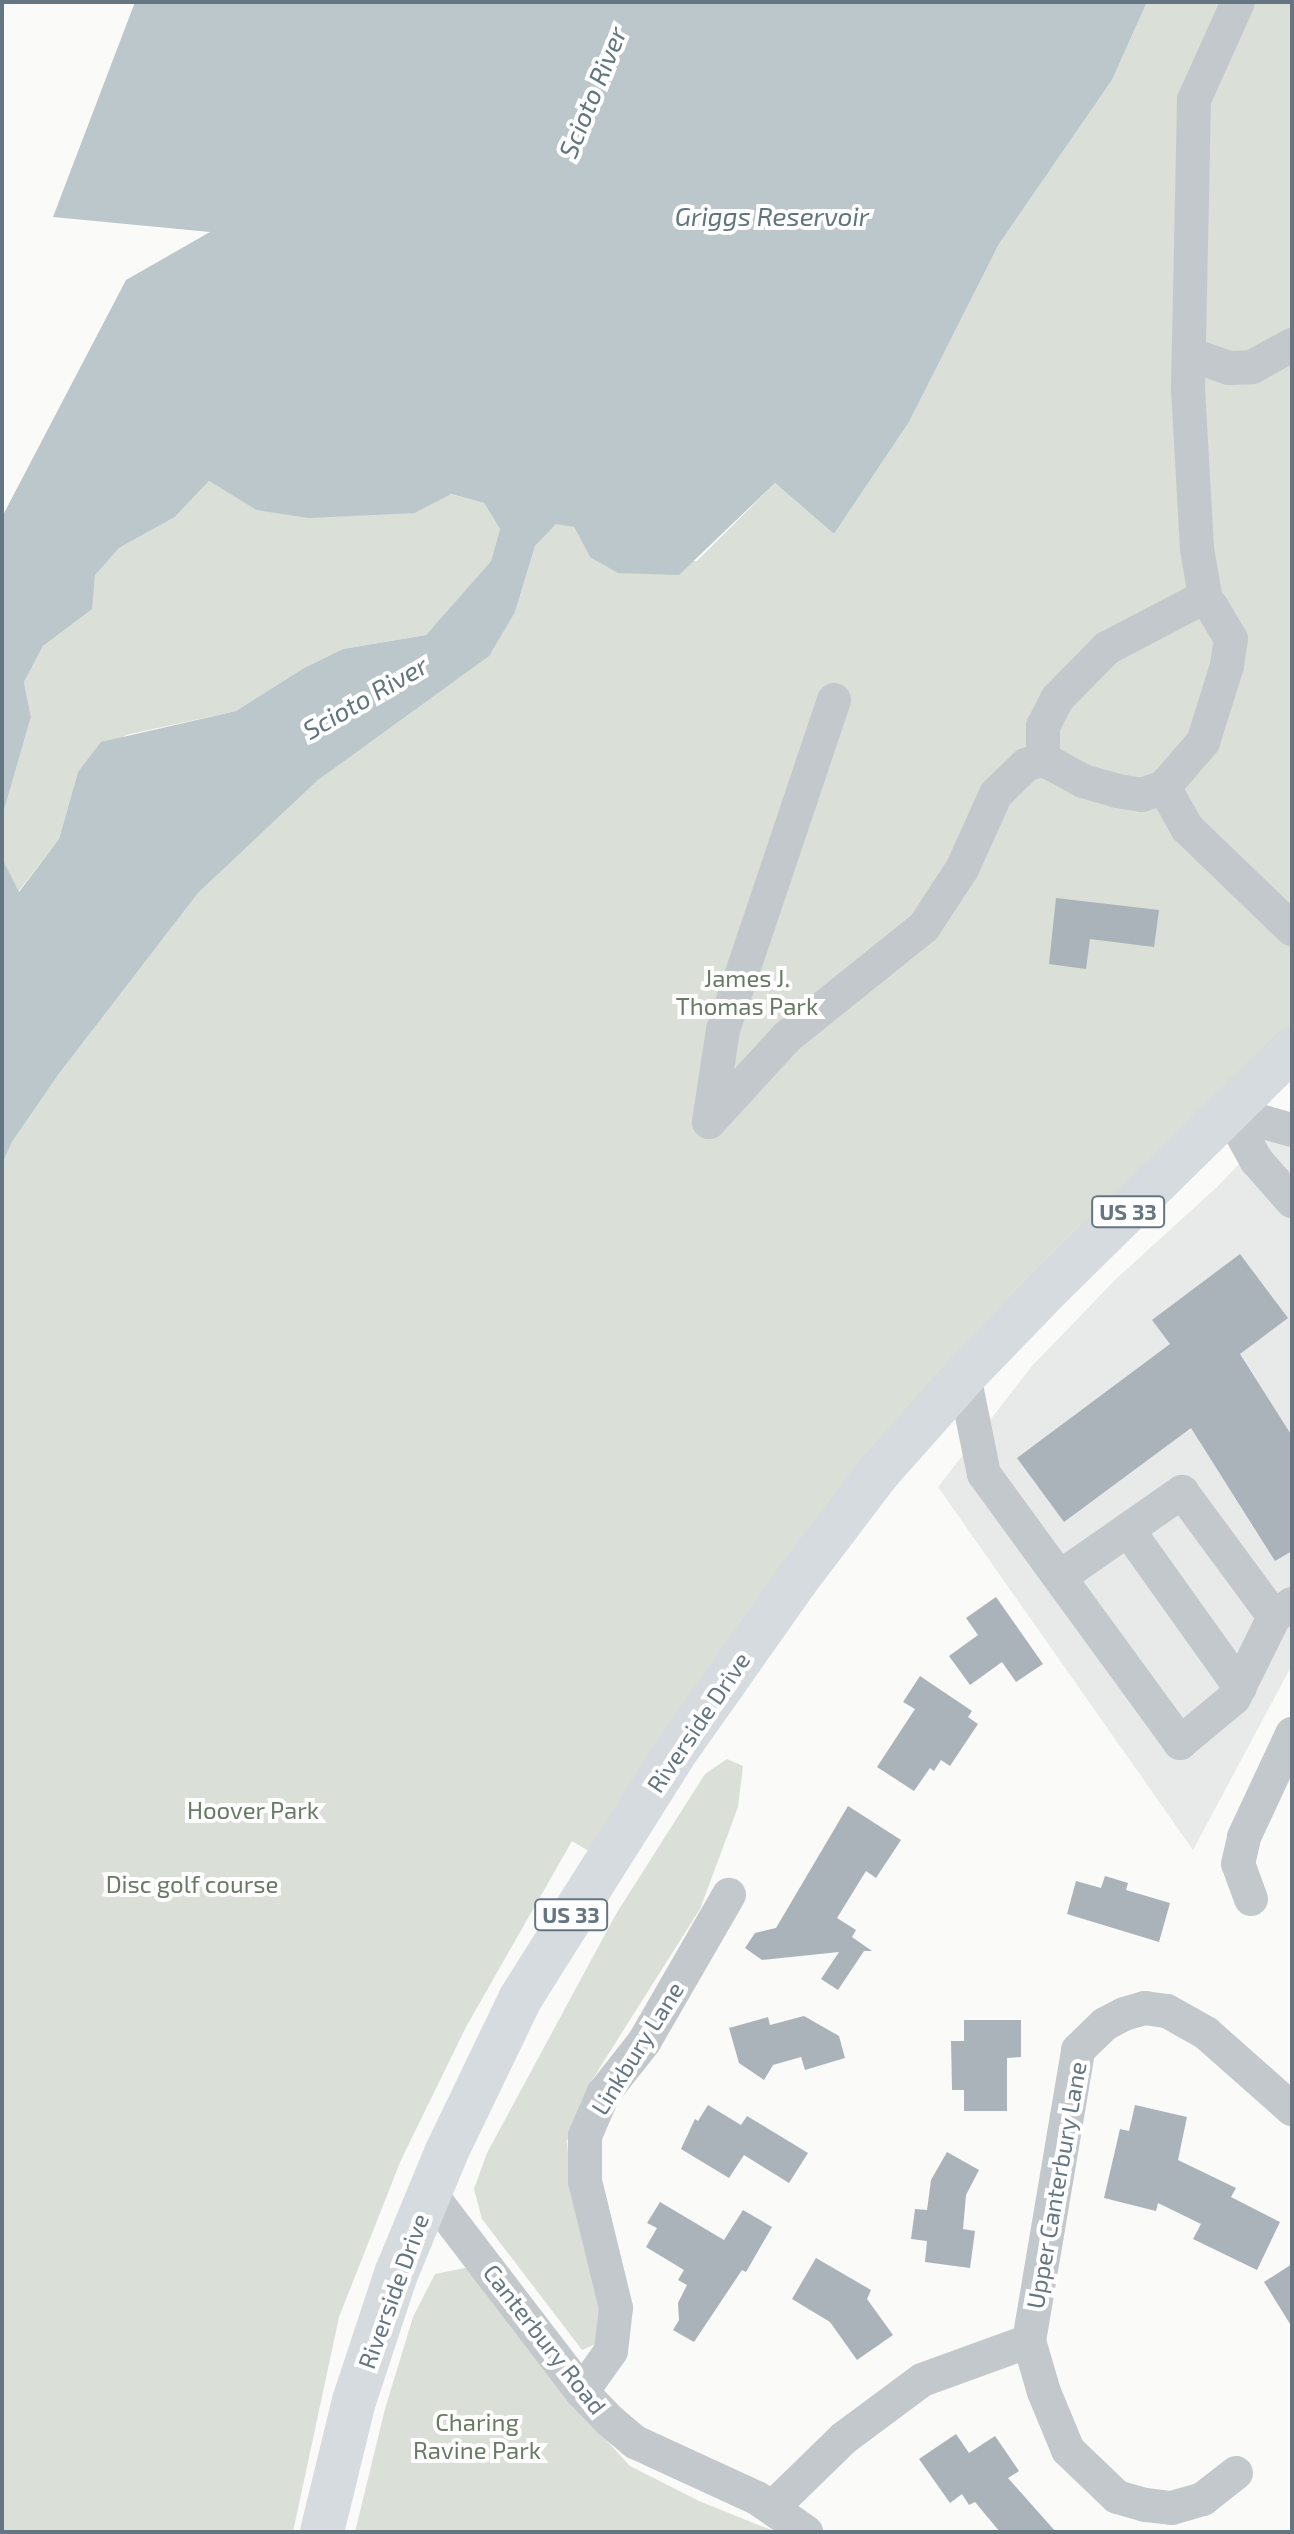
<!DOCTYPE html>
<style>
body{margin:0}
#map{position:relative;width:1294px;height:2534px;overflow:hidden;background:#fafaf8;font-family:"Exo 2",sans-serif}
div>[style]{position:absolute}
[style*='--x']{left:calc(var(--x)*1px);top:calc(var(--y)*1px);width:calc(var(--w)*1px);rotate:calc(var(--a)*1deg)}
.built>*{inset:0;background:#e8e9e9}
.green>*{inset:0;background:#dadfd7}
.water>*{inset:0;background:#bbc7cb}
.building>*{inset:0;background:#aab3b9}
.minor>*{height:34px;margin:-17px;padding:0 17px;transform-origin:17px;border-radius:17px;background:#c3c8cc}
.major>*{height:44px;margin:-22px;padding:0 22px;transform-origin:22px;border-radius:22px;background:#d6dbdf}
span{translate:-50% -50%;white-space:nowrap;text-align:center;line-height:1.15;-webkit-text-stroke:8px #fff;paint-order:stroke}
.shield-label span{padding:2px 6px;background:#fff;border:2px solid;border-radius:6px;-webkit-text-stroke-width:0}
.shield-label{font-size:22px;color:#657683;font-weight:700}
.park-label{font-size:24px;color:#687a64}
.street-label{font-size:24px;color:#657683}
.water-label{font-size:26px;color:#60757c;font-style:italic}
.frame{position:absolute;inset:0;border:4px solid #657683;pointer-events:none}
</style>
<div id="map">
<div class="built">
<div style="clip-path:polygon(1292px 1110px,1292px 1665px,1193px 1850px,938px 1487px,1032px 1366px,1116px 1279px,1216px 1188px)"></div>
</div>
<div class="green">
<div style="clip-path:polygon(1147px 2px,1292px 2px,1292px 1049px,964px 1376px,605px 1861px,572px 1841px,466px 2027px,401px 2160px,339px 2317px,293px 2532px,2px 2532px,2px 1164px,12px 1142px,58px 1075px,198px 893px,318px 780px,515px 612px,535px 546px,556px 523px,574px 527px,590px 557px,697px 561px,775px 483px,834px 534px,909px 422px,999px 244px,1112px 80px)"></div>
<div style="clip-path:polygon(209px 481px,256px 510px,415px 513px,450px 494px,484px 503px,500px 529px,491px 561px,426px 635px,343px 649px,304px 668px,236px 711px,126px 735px,78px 772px,59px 839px,18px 892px,2px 858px,2px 817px,31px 717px,24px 682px,43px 646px,91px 609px,94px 575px,119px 548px,175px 517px)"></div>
<div style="clip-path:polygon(727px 1759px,743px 1766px,738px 1807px,700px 1909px,587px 2088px,567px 2141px,571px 2193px,602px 2298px,596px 2344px,582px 2350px,482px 2219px,474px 2189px,487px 2153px,616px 1914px,705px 1774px)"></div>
<div style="clip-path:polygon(470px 2267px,574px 2405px,630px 2466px,699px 2501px,776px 2532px,355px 2532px,385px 2409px,413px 2317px,435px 2274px)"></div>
</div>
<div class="water">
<div style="clip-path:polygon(135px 2px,1147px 2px,1112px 80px,999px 244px,909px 422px,834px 534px,775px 483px,679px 575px,618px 573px,590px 557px,574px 527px,556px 524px,535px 546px,515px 612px,489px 656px,318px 780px,198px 893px,58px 1075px,12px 1142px,2px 1164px,2px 858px,19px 892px,59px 839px,78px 772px,101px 742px,236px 711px,304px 668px,343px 649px,426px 635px,491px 561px,500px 529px,484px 503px,451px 494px,415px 513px,309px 518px,256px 510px,209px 481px,175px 517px,119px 548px,95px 575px,92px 609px,43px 646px,24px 682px,31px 717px,2px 817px,2px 517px,126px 280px,210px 232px,53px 217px)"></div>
</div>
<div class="building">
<div style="clip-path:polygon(1056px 898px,1159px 910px,1154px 947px,1090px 939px,1086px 969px,1049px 964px)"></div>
<div style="clip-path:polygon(1240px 1254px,1288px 1318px,1240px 1354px,1292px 1436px,1292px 1551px,1275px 1561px,1191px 1428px,1064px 1522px,1017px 1458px,1170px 1344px,1152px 1320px)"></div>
<div style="clip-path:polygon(996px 1597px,1043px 1664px,1016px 1682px,1002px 1662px,970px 1685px,949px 1656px,978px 1635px,966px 1618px)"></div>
<div style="clip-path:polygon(920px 1676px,972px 1711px,968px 1717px,978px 1724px,950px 1766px,941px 1760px,934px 1771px,930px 1768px,914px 1791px,877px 1767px,915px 1709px,903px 1702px)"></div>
<div style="clip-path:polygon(848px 1806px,901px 1840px,876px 1878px,866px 1871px,837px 1918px,856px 1930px,852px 1937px,872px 1951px,864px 1951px,838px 1990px,821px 1979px,839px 1952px,762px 1960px,745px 1948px,755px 1933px,776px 1928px)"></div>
<div style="clip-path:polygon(1105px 1876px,1128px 1883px,1126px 1890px,1170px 1903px,1159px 1942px,1067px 1914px,1076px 1881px,1101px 1888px)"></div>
<div style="clip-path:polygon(804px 2016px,839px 2036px,845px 2058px,805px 2070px,801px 2057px,773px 2065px,764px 2080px,739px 2063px,729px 2028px,768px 2017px,770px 2025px)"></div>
<div style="clip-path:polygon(964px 2020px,1021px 2020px,1021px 2057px,1007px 2058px,1007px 2111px,964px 2111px,964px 2090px,952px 2090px,951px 2041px,964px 2041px)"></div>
<div style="clip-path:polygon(708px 2105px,741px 2125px,747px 2116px,808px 2153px,789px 2183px,744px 2155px,729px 2178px,681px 2149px,695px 2119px,698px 2121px)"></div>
<div style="clip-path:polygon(1135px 2105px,1187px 2117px,1178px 2160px,1236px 2188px,1231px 2197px,1280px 2222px,1257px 2270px,1193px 2239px,1201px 2224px,1158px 2203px,1156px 2211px,1104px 2198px,1120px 2129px,1129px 2131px)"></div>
<div style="clip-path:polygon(947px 2152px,979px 2170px,966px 2195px,963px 2229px,975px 2231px,970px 2268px,925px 2262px,927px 2241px,911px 2239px,915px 2209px,927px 2210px,931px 2180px)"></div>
<div style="clip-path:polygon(660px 2202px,724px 2240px,743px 2210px,772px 2227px,746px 2272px,742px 2270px,694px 2342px,673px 2330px,679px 2320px,678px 2303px,687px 2285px,678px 2280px,684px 2270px,646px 2247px,657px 2228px,647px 2223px)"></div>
<div style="clip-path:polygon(816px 2258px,871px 2290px,867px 2299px,893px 2335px,857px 2360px,830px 2322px,792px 2299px)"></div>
<div style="clip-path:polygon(1292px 2264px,1292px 2327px,1264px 2282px)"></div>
<div style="clip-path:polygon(956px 2434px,969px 2453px,995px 2436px,1019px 2471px,1008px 2478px,1056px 2532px,1000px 2532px,975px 2502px,969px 2505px,962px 2494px,950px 2503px,919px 2459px)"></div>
</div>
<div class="minor">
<div style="--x:1189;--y:354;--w:42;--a:19.3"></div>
<div style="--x:1229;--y:368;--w:23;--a:-2"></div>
<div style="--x:1252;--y:367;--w:46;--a:-28.8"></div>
<div style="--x:1206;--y:601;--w:53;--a:-99.8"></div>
<div style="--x:1197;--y:549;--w:161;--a:-93.2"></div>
<div style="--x:1188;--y:388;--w:288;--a:-88.8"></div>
<div style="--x:1194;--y:100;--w:107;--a:-65.8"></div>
<div style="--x:834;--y:700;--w:348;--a:108.6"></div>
<div style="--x:723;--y:1030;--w:93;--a:98.7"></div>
<div style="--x:709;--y:1122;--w:115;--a:-47.5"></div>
<div style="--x:787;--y:1037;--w:176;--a:-38.8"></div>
<div style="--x:924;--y:927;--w:69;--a:-56.8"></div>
<div style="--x:962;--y:869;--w:82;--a:-65.6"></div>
<div style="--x:996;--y:794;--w:42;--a:-44"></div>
<div style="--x:1026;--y:765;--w:18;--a:-19"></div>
<div style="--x:1043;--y:759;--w:46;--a:28.8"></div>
<div style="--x:1083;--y:781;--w:35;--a:16"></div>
<div style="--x:1117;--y:791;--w:25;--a:9"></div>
<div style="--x:1142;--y:795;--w:23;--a:-20"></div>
<div style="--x:1164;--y:787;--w:60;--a:-49.1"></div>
<div style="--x:1203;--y:742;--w:80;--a:-72.5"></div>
<div style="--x:1227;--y:666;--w:27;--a:-82"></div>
<div style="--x:1231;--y:639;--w:37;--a:-121"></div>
<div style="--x:1212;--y:607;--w:8;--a:-135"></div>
<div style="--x:1206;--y:601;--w:11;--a:175"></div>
<div style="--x:1195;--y:602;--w:99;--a:152.4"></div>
<div style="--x:1107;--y:648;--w:71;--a:134.4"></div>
<div style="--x:1057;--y:699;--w:30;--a:117"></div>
<div style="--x:1043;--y:726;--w:33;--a:90"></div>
<div style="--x:1164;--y:787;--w:47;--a:60.7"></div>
<div style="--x:1187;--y:828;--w:146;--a:43.9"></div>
<div style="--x:1230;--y:1113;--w:54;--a:61"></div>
<div style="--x:1256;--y:1160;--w:55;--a:48.7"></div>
<div style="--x:1230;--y:1113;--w:64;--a:15.3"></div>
<div style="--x:964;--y:1376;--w:100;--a:78.5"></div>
<div style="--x:984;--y:1474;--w:333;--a:53.9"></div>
<div style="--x:1180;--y:1743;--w:70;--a:-39.8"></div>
<div style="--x:1234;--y:1698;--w:90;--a:-63.7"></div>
<div style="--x:1274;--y:1617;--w:22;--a:-36"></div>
<div style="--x:1128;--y:1530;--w:193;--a:54.5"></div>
<div style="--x:1060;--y:1577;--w:149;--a:-34.9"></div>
<div style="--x:1182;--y:1492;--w:155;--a:53.6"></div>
<div style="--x:1251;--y:1899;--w:37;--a:-110"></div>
<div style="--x:1238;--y:1864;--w:28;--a:-77"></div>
<div style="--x:1244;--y:1837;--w:114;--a:-65"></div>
<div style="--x:429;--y:2192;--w:252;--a:52.6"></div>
<div style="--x:582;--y:2392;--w:40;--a:46"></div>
<div style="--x:610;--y:2421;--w:33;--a:40"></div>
<div style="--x:635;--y:2442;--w:134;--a:24.7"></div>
<div style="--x:757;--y:2498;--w:60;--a:34.8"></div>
<div style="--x:582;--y:2392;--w:50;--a:-54.7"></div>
<div style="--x:611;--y:2351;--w:43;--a:-83.4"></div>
<div style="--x:616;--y:2308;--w:131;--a:-103.7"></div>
<div style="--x:585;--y:2181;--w:45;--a:-90"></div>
<div style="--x:585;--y:2136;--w:46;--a:-66.8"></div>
<div style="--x:603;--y:2094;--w:66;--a:-51.7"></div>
<div style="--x:644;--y:2042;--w:170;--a:-60"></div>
<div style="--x:1236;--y:2473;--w:42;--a:141.8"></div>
<div style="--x:1203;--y:2499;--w:33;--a:164"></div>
<div style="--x:1171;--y:2508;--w:26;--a:-173"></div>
<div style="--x:1145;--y:2505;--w:29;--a:-164"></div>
<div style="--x:1117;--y:2497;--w:68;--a:-136.2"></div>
<div style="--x:1068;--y:2450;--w:63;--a:-112.5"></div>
<div style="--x:1044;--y:2392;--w:53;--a:-106.4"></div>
<div style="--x:1029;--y:2341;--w:295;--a:-80.4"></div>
<div style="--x:1078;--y:2050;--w:37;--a:-44"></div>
<div style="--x:1105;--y:2024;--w:21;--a:-28"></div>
<div style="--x:1124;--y:2014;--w:22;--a:-16"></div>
<div style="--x:1145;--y:2008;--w:22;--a:8"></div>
<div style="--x:1167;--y:2011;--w:45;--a:29.4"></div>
<div style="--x:1206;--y:2033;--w:115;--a:41.5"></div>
<div style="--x:772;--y:2508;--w:100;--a:-44.2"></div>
<div style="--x:844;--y:2438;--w:97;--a:-36.6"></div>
<div style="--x:922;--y:2380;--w:114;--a:-20"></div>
</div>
<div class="major">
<div style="--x:322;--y:2532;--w:135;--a:-76.3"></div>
<div style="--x:354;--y:2401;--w:134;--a:-71.7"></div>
<div style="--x:396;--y:2274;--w:131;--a:-67.5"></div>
<div style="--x:446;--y:2153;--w:171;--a:-64.3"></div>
<div style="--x:520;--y:1999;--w:298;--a:-57.8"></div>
<div style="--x:679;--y:1747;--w:203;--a:-54.8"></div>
<div style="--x:796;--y:1581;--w:136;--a:-52.8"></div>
<div style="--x:878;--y:1473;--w:130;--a:-48.4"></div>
<div style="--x:964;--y:1376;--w:127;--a:-46"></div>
<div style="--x:1052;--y:1285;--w:337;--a:-44.5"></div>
</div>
<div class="shield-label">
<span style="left:1128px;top:1212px">US 33</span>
<span style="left:571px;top:1915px">US 33</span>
</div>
<div class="park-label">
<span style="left:747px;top:992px">James J.<br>Thomas Park</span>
<span style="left:253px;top:1810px">Hoover Park</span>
<span style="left:192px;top:1884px">Disc golf course</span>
<span style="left:477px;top:2436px">Charing<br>Ravine Park</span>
</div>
<div class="street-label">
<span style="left:698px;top:1722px;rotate:-56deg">Riverside Drive</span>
<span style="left:637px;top:2048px;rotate:-58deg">Linkbury Lane</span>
<span style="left:1056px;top:2185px;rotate:-80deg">Upper Canterbury Lane</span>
<span style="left:393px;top:2291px;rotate:-70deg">Riverside Drive</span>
<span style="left:545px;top:2339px;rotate:52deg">Canterbury Road</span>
</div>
<div class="water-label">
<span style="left:592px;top:92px;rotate:-68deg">Scioto River</span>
<span style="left:772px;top:216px">Griggs Reservoir</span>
<span style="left:365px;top:697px;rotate:-30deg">Scioto River</span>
</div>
<div class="frame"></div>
</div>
